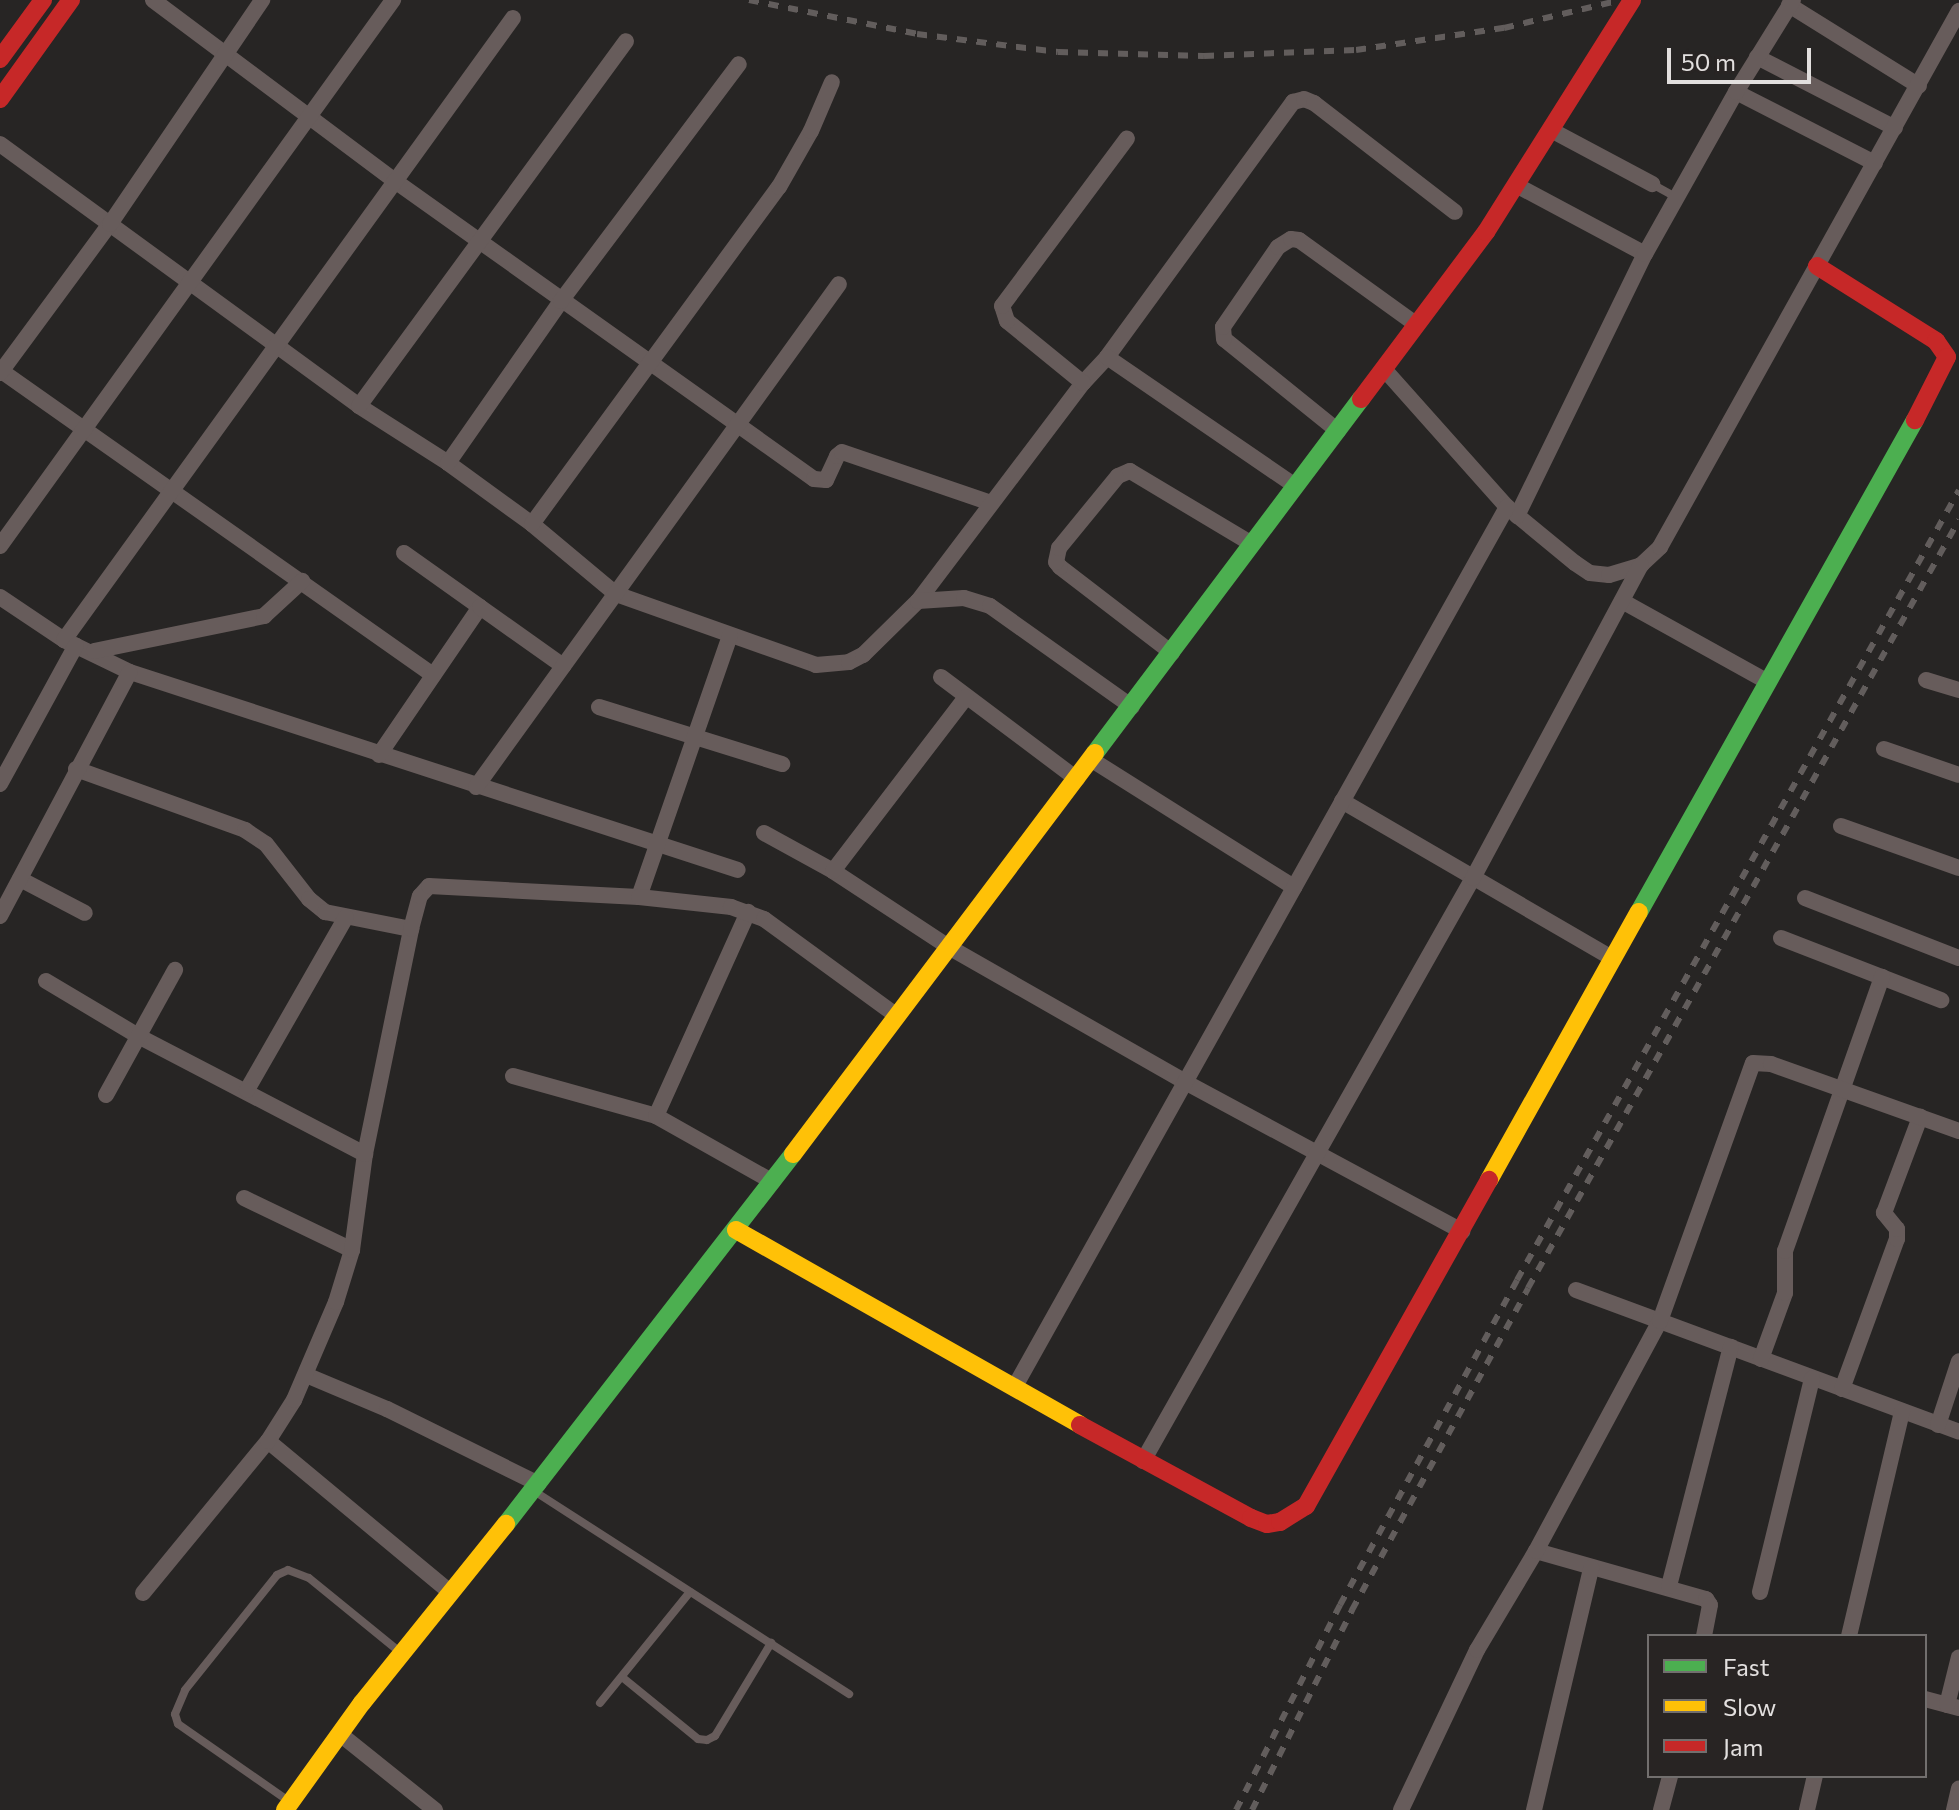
<!DOCTYPE html>
<style>
body{margin:0}
#map{position:relative;width:1959px;height:1810px;overflow:hidden;background:#272524;font-family:Commissioner,sans-serif}
div>[style]{position:absolute}
[style*='--x']{left:calc(var(--x)*1px);top:calc(var(--y)*1px);width:calc(var(--w)*1px);rotate:calc(var(--a)*1deg)}
.lane>*{height:8px;margin:-4px;padding:0 4px;transform-origin:4px;border-radius:4px;background:#675c5b}
.street>*{height:16px;margin:-8px;padding:0 8px;transform-origin:8px;border-radius:8px;background:#675c5b}
.fast>*{height:18px;margin:-9px;padding:0 9px;transform-origin:9px;border-radius:9px;background:#4caf50}
.slow>*{height:18px;margin:-9px;padding:0 9px;transform-origin:9px;border-radius:9px;background:#ffc107}
.jam>*{height:18px;margin:-9px;padding:0 9px;transform-origin:9px;border-radius:9px;background:#c62828}
.rail>*{height:6px;margin-top:-3px;transform-origin:0;background:repeating-linear-gradient(90deg,#625d5c 0 10px,transparent 0 20px)}
span{translate:-50% -50%;white-space:nowrap;text-align:center;line-height:1.15;-webkit-text-stroke:8px #282423;paint-order:stroke}
.legend{position:absolute;left:1647px;top:1634px;width:280px;height:144px;box-sizing:border-box;background:#282423;border:2px solid #726f6e;margin:0;padding:10px 14px;list-style:none;font-size:24px;color:#e2dfde}
.legend li{display:flex;align-items:center;gap:16px;height:40px}
.legend b{width:40px;border:2px solid #726f6e}
.scale{position:absolute;left:1667px;top:48px;width:144px;height:36px;box-sizing:border-box;border:4px solid #e2dfde;border-top:0;padding-left:10px;font-size:24px;line-height:28px;white-space:nowrap;color:#e2dfde;-webkit-text-stroke:6px #282423;paint-order:stroke}
</style>
<div id="map">
<div class="lane">
<div style="--x:1652;--y:184;--w:26;--a:29"></div>
<div style="--x:534;--y:1491;--w:375;--a:32.8"></div>
<div style="--x:622;--y:1677;--w:98;--a:39.2"></div>
<div style="--x:698;--y:1739;--w:9;--a:6"></div>
<div style="--x:707;--y:1740;--w:9;--a:-27"></div>
<div style="--x:715;--y:1736;--w:109;--a:-58.9"></div>
<div style="--x:600;--y:1703;--w:143;--a:-51"></div>
<div style="--x:290;--y:1802;--w:136;--a:-145.1"></div>
<div style="--x:178;--y:1724;--w:10;--a:-107"></div>
<div style="--x:175;--y:1714;--w:26;--a:-67"></div>
<div style="--x:185;--y:1690;--w:147;--a:-51.3"></div>
<div style="--x:277;--y:1575;--w:12;--a:-24"></div>
<div style="--x:288;--y:1570;--w:22;--a:21"></div>
<div style="--x:309;--y:1578;--w:119;--a:39.2"></div>
</div>
<div class="street">
<div style="--x:153;--y:0;--w:302;--a:36.8"></div>
<div style="--x:395;--y:181;--w:514;--a:35.42"></div>
<div style="--x:814;--y:479;--w:12;--a:5"></div>
<div style="--x:826;--y:480;--w:26;--a:-65"></div>
<div style="--x:837;--y:456;--w:6;--a:-39"></div>
<div style="--x:842;--y:452;--w:157;--a:18.9"></div>
<div style="--x:1789;--y:5;--w:153;--a:31.9"></div>
<div style="--x:1757;--y:57;--w:155;--a:27.2"></div>
<div style="--x:1736;--y:92;--w:156;--a:27.1"></div>
<div style="--x:1551;--y:130;--w:115;--a:28.1"></div>
<div style="--x:0;--y:144;--w:444;--a:36.1"></div>
<div style="--x:359;--y:406;--w:106;--a:32.6"></div>
<div style="--x:448;--y:463;--w:104;--a:36"></div>
<div style="--x:532;--y:524;--w:109;--a:39.8"></div>
<div style="--x:616;--y:594;--w:212;--a:19.5"></div>
<div style="--x:816;--y:665;--w:33;--a:-5"></div>
<div style="--x:849;--y:662;--w:16;--a:-27"></div>
<div style="--x:863;--y:655;--w:77;--a:-44.5"></div>
<div style="--x:918;--y:601;--w:273;--a:-52.9"></div>
<div style="--x:1083;--y:383;--w:35;--a:-47"></div>
<div style="--x:1107;--y:357;--w:316;--a:-53.9"></div>
<div style="--x:1293;--y:102;--w:11;--a:-15"></div>
<div style="--x:1304;--y:99;--w:11;--a:22"></div>
<div style="--x:1314;--y:103;--w:178;--a:37.7"></div>
<div style="--x:1516;--y:185;--w:146;--a:28.1"></div>
<div style="--x:1107;--y:357;--w:227;--a:34.4"></div>
<div style="--x:1384;--y:369;--w:185;--a:48.3"></div>
<div style="--x:1507;--y:507;--w:88;--a:39.5"></div>
<div style="--x:1575;--y:563;--w:18;--a:34"></div>
<div style="--x:1590;--y:573;--w:19;--a:6"></div>
<div style="--x:1609;--y:575;--w:34;--a:-17"></div>
<div style="--x:1641;--y:565;--w:26;--a:-43"></div>
<div style="--x:1660;--y:547;--w:614;--a:-60.85"></div>
<div style="--x:0;--y:370;--w:530;--a:35.16"></div>
<div style="--x:0;--y:373;--w:185;--a:-53.6"></div>
<div style="--x:110;--y:224;--w:271;--a:-55.8"></div>
<div style="--x:1083;--y:383;--w:98;--a:-140.8"></div>
<div style="--x:1007;--y:321;--w:16;--a:-108"></div>
<div style="--x:1002;--y:306;--w:209;--a:-53.3"></div>
<div style="--x:359;--y:406;--w:452;--a:-53.8"></div>
<div style="--x:1338;--y:431;--w:146;--a:-141.1"></div>
<div style="--x:1224;--y:339;--w:12;--a:-95"></div>
<div style="--x:1223;--y:327;--w:97;--a:-55.5"></div>
<div style="--x:1278;--y:247;--w:15;--a:-32"></div>
<div style="--x:1291;--y:239;--w:8;--a:7"></div>
<div style="--x:1299;--y:240;--w:145;--a:35.8"></div>
<div style="--x:448;--y:463;--w:198;--a:-55.1"></div>
<div style="--x:561;--y:301;--w:296;--a:-53.1"></div>
<div style="--x:1517;--y:516;--w:292;--a:-64"></div>
<div style="--x:1645;--y:254;--w:186;--a:-60.7"></div>
<div style="--x:1736;--y:92;--w:108;--a:-58.2"></div>
<div style="--x:532;--y:524;--w:418;--a:-53.8"></div>
<div style="--x:779;--y:187;--w:64;--a:-60.3"></div>
<div style="--x:811;--y:131;--w:53;--a:-66.8"></div>
<div style="--x:0;--y:546;--w:673;--a:-54.25"></div>
<div style="--x:404;--y:553;--w:93;--a:35.4"></div>
<div style="--x:0;--y:597;--w:77;--a:33.9"></div>
<div style="--x:64;--y:640;--w:73;--a:25.9"></div>
<div style="--x:130;--y:672;--w:639;--a:18.04"></div>
<div style="--x:918;--y:601;--w:46;--a:-3.7"></div>
<div style="--x:964;--y:598;--w:27;--a:17"></div>
<div style="--x:990;--y:606;--w:174;--a:35.4"></div>
<div style="--x:1622;--y:601;--w:167;--a:29"></div>
<div style="--x:64;--y:640;--w:767;--a:-54.18"></div>
<div style="--x:94;--y:651;--w:174;--a:-11.6"></div>
<div style="--x:264;--y:616;--w:52;--a:-42.6"></div>
<div style="--x:1172;--y:653;--w:141;--a:-142.5"></div>
<div style="--x:1060;--y:567;--w:6;--a:-129"></div>
<div style="--x:1056;--y:562;--w:14;--a:-78"></div>
<div style="--x:1059;--y:548;--w:93;--a:-50.7"></div>
<div style="--x:1118;--y:476;--w:13;--a:-23"></div>
<div style="--x:1130;--y:471;--w:142;--a:30.9"></div>
<div style="--x:941;--y:677;--w:170;--a:36.9"></div>
<div style="--x:1926;--y:680;--w:34;--a:17"></div>
<div style="--x:599;--y:707;--w:192;--a:17.3"></div>
<div style="--x:1884;--y:749;--w:79;--a:19.1"></div>
<div style="--x:379;--y:755;--w:179;--a:-55.7"></div>
<div style="--x:480;--y:607;--w:102;--a:35.4"></div>
<div style="--x:1092;--y:760;--w:239;--a:32.2"></div>
<div style="--x:76;--y:769;--w:180;--a:19.8"></div>
<div style="--x:245;--y:830;--w:25;--a:34"></div>
<div style="--x:266;--y:844;--w:70;--a:52"></div>
<div style="--x:309;--y:899;--w:21;--a:39"></div>
<div style="--x:325;--y:912;--w:88;--a:11.2"></div>
<div style="--x:0;--y:784;--w:158;--a:-61.3"></div>
<div style="--x:476;--y:787;--w:620;--a:-54.18"></div>
<div style="--x:1342;--y:801;--w:314;--a:30.2"></div>
<div style="--x:1841;--y:826;--w:125;--a:19.6"></div>
<div style="--x:764;--y:833;--w:79;--a:28.8"></div>
<div style="--x:833;--y:871;--w:136;--a:33.3"></div>
<div style="--x:947;--y:946;--w:274;--a:29.7"></div>
<div style="--x:1185;--y:1082;--w:315;--a:28.3"></div>
<div style="--x:833;--y:871;--w:219;--a:-52.6"></div>
<div style="--x:20;--y:879;--w:73;--a:27.6"></div>
<div style="--x:639;--y:897;--w:277;--a:-70.8"></div>
<div style="--x:1805;--y:898;--w:165;--a:21.3"></div>
<div style="--x:0;--y:916;--w:276;--a:-62"></div>
<div style="--x:1781;--y:938;--w:172;--a:21.2"></div>
<div style="--x:46;--y:981;--w:109;--a:30.8"></div>
<div style="--x:140;--y:1037;--w:254;--a:27.5"></div>
<div style="--x:513;--y:1076;--w:148;--a:15.6"></div>
<div style="--x:656;--y:1116;--w:134;--a:29.4"></div>
<div style="--x:247;--y:1090;--w:199;--a:-60.2"></div>
<div style="--x:106;--y:1095;--w:143;--a:-61.1"></div>
<div style="--x:656;--y:1116;--w:224;--a:-65.7"></div>
<div style="--x:244;--y:1198;--w:120;--a:25.7"></div>
<div style="--x:1576;--y:1290;--w:408;--a:20.3"></div>
<div style="--x:1761;--y:1359;--w:70;--a:-70"></div>
<div style="--x:1785;--y:1293;--w:42;--a:-90"></div>
<div style="--x:1785;--y:1251;--w:291;--a:-70.5"></div>
<div style="--x:306;--y:1375;--w:88;--a:22.8"></div>
<div style="--x:387;--y:1409;--w:169;--a:26.3"></div>
<div style="--x:1014;--y:1388;--w:1010;--a:-60.77"></div>
<div style="--x:1842;--y:1389;--w:160;--a:-69.9"></div>
<div style="--x:1897;--y:1239;--w:10;--a:-90"></div>
<div style="--x:1897;--y:1229;--w:21;--a:-129"></div>
<div style="--x:1884;--y:1213;--w:103;--a:-69.4"></div>
<div style="--x:1938;--y:1425;--w:67;--a:-71.8"></div>
<div style="--x:268;--y:1441;--w:238;--a:39.7"></div>
<div style="--x:1143;--y:1461;--w:670;--a:-60.49"></div>
<div style="--x:1473;--y:878;--w:355;--a:-61.8"></div>
<div style="--x:1536;--y:1551;--w:177;--a:15.8"></div>
<div style="--x:1706;--y:1599;--w:7;--a:56"></div>
<div style="--x:1710;--y:1605;--w:32;--a:101"></div>
<div style="--x:1669;--y:1586;--w:247;--a:-75.5"></div>
<div style="--x:1760;--y:1592;--w:220;--a:-76.3"></div>
<div style="--x:143;--y:1593;--w:197;--a:-50.6"></div>
<div style="--x:268;--y:1441;--w:49;--a:-57.6"></div>
<div style="--x:294;--y:1400;--w:107;--a:-66.8"></div>
<div style="--x:336;--y:1302;--w:54;--a:-72.9"></div>
<div style="--x:352;--y:1250;--w:97;--a:-82.3"></div>
<div style="--x:365;--y:1154;--w:230;--a:-78.4"></div>
<div style="--x:411;--y:929;--w:34;--a:-75"></div>
<div style="--x:420;--y:896;--w:13;--a:-48"></div>
<div style="--x:429;--y:886;--w:210;--a:3"></div>
<div style="--x:639;--y:897;--w:93;--a:6.2"></div>
<div style="--x:731;--y:907;--w:35;--a:20"></div>
<div style="--x:764;--y:919;--w:165;--a:36.1"></div>
<div style="--x:1849;--y:1636;--w:231;--a:-76.7"></div>
<div style="--x:1925;--y:1699;--w:35;--a:15"></div>
<div style="--x:1947;--y:1705;--w:49;--a:-76"></div>
<div style="--x:340;--y:1734;--w:122;--a:38.7"></div>
<div style="--x:1401;--y:1810;--w:177;--a:-64.6"></div>
<div style="--x:1477;--y:1650;--w:115;--a:-59.2"></div>
<div style="--x:1536;--y:1551;--w:261;--a:-61.7"></div>
<div style="--x:1660;--y:1321;--w:274;--a:-70.2"></div>
<div style="--x:1753;--y:1063;--w:18;--a:3"></div>
<div style="--x:1771;--y:1064;--w:200;--a:19.6"></div>
<div style="--x:1534;--y:1810;--w:249;--a:-76.7"></div>
<div style="--x:1661;--y:1810;--w:35;--a:-75"></div>
<div style="--x:1807;--y:1810;--w:35;--a:-77"></div>
<div style="--x:1954;--y:1810;--w:22;--a:-77"></div>
</div>
<div class="fast">
<div style="--x:1095;--y:753;--w:443;--a:-53.1"></div>
<div style="--x:1639;--y:912;--w:564;--a:-60.71"></div>
<div style="--x:506;--y:1524;--w:468;--a:-52.2"></div>
</div>
<div class="slow">
<div style="--x:793;--y:1154;--w:502;--a:-53.02"></div>
<div style="--x:1489;--y:1180;--w:307;--a:-60.8"></div>
<div style="--x:736;--y:1230;--w:395;--a:29.5"></div>
<div style="--x:285;--y:1810;--w:132;--a:-54.3"></div>
<div style="--x:362;--y:1703;--w:230;--a:-51.2"></div>
</div>
<div class="jam">
<div style="--x:0;--y:59;--w:73;--a:-53.9"></div>
<div style="--x:0;--y:99;--w:122;--a:-54.4"></div>
<div style="--x:1817;--y:266;--w:141;--a:32.2"></div>
<div style="--x:1936;--y:341;--w:19;--a:55"></div>
<div style="--x:1947;--y:357;--w:71;--a:116.9"></div>
<div style="--x:1361;--y:399;--w:209;--a:-53.2"></div>
<div style="--x:1486;--y:232;--w:274;--a:-57.8"></div>
<div style="--x:1080;--y:1425;--w:195;--a:28.5"></div>
<div style="--x:1251;--y:1518;--w:17;--a:21"></div>
<div style="--x:1267;--y:1524;--w:13;--a:-9"></div>
<div style="--x:1280;--y:1522;--w:31;--a:-32"></div>
<div style="--x:1306;--y:1506;--w:374;--a:-60.7"></div>
</div>
<div class="rail">
<div style="--x:749;--y:0;--w:171;--a:11.4"></div>
<div style="--x:917;--y:34;--w:142;--a:7.3"></div>
<div style="--x:1058;--y:52;--w:146;--a:1.6"></div>
<div style="--x:1204;--y:56;--w:152;--a:-2.3"></div>
<div style="--x:1356;--y:50;--w:150;--a:-8.5"></div>
<div style="--x:1504;--y:28;--w:120;--a:-13.5"></div>
<div style="--x:1236;--y:1810;--w:230;--a:-63.1"></div>
<div style="--x:1340;--y:1605;--w:370;--a:-61.4"></div>
<div style="--x:1517;--y:1280;--w:905;--a:-60.77"></div>
<div style="--x:1252;--y:1810;--w:224;--a:-63.4"></div>
<div style="--x:1352;--y:1610;--w:367;--a:-61.3"></div>
<div style="--x:1528;--y:1288;--w:881;--a:-60.7"></div>
</div>
<ul class="legend">
<li><b style="height:10px;background:#4caf50"></b>Fast</li>
<li><b style="height:10px;background:#ffc107"></b>Slow</li>
<li><b style="height:10px;background:#c62828"></b>Jam</li>
</ul>
<div class="scale">50 m</div>
</div>
